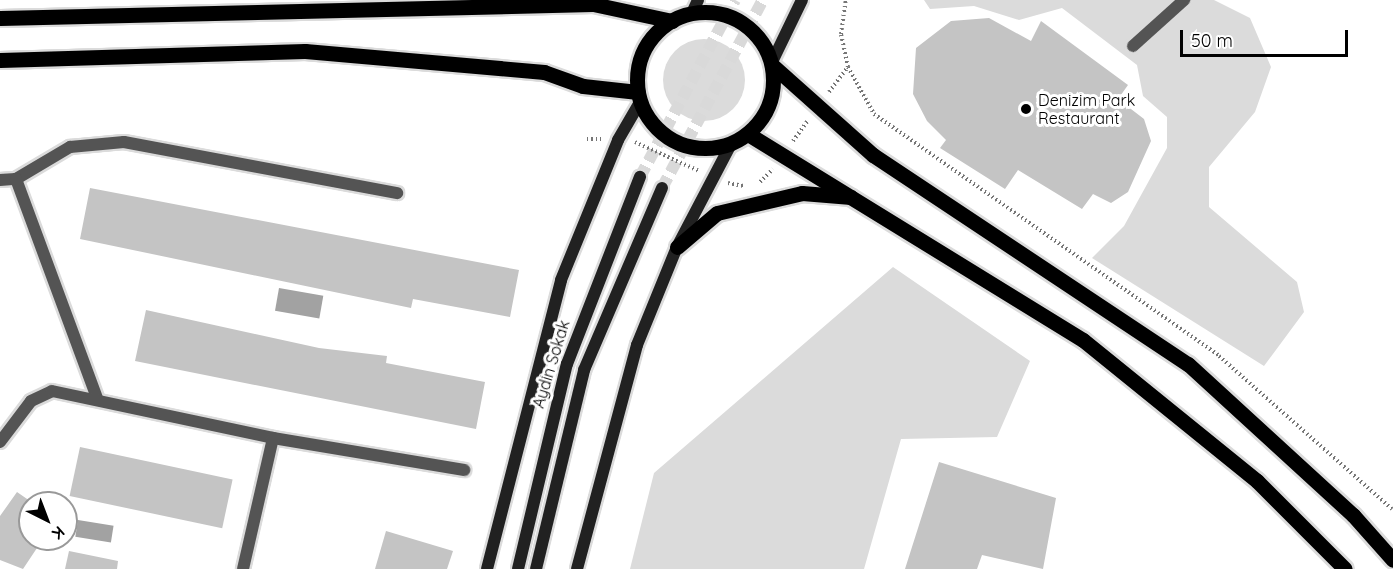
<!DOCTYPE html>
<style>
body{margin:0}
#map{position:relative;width:1393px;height:569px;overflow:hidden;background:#fff;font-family:Quicksand,sans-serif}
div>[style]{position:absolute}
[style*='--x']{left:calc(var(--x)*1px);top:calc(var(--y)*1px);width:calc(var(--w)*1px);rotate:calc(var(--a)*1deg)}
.green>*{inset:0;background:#dbdbdb}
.round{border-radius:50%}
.water>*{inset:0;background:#a2a2a2;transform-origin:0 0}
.building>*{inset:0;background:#c4c4c4;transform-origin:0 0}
.secondary-tunnel>*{height:12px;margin-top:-6px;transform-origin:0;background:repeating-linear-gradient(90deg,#d9d9d9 0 12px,transparent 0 18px)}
.path>*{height:4px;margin-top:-2px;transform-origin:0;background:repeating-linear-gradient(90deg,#767676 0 1.5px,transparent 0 4.5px)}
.roads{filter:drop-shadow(2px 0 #dbdbdb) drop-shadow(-2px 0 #dbdbdb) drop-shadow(0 2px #dbdbdb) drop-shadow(0 -2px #dbdbdb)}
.lane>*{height:12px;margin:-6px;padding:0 6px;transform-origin:6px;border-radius:6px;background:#545454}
.street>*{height:12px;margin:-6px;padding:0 6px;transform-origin:6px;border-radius:6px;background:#545454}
.secondary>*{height:12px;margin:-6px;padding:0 6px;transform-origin:6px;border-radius:6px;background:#212121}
.primary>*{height:15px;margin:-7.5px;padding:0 7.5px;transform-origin:7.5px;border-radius:7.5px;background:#000}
.primary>.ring{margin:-7.5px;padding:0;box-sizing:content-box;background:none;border:15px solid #000;border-radius:50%}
.dots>*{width:16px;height:16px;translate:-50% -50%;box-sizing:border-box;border:3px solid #fff;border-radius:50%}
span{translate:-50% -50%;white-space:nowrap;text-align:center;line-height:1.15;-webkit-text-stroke:6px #fff;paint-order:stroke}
.poi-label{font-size:16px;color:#000}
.left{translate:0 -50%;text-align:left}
.street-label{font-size:16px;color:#000}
.north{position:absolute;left:18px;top:491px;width:60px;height:60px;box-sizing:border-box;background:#fff;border:2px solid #999;border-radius:50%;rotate:138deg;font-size:16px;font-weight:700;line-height:24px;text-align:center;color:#000}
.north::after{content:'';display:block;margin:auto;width:21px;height:27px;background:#000;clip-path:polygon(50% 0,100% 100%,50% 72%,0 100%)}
.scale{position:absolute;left:1180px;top:30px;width:168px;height:27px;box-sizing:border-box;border:3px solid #000;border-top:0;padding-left:8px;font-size:18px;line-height:21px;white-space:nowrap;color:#000;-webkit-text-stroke:4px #fff;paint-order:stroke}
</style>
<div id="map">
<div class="green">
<div style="clip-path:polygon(924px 0,1214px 0,1250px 18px,1271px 67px,1255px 112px,1209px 167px,1209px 207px,1297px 282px,1304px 312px,1264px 366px,1092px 258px,1124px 226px,1167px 148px,1167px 117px,1143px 96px,1137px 65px,1062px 8px,1019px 20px,974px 6px,930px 9px)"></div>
<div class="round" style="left:663px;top:39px;width:82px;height:82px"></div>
<div style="clip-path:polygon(893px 267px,1030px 361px,997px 437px,901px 439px,864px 569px,630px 569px,654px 473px)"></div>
</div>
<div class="water">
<div style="left:279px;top:288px;width:45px;height:23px;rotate:10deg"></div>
<div style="left:78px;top:520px;width:36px;height:17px;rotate:9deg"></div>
</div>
<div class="building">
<div style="clip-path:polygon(989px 18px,1031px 41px,1041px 21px,1128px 85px,1118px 99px,1144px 119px,1151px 141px,1128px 192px,1111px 203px,1093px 194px,1082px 209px,1018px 170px,1005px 189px,940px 148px,946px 140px,927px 121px,913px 94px,916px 48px,951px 21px)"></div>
<div style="clip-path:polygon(90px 188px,519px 270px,510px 317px,413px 299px,411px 308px,80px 239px)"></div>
<div style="clip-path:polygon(146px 310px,319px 348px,387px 356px,386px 363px,485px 382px,476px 429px,135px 361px)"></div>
<div style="left:80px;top:447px;width:156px;height:50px;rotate:12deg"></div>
<div style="clip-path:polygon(939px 462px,1056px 498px,1043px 569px,982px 555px,977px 569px,905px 569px)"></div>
<div style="clip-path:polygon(17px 492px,30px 501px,30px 539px,43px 539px,23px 569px,0 560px,0 516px)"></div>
<div style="clip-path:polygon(386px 531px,453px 551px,447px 569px,375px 569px)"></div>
<div style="clip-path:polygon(69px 551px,118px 561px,117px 569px,65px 569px)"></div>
</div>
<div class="secondary-tunnel">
<div style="--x:640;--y:177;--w:201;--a:-61.8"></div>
<div style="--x:662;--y:188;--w:213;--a:-61.8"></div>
</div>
<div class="path">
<div style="--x:848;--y:67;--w:54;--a:61"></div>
<div style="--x:874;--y:114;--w:421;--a:35"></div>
<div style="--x:1219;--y:356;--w:231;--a:41.5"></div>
<div style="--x:829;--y:92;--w:31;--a:-53"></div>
<div style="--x:848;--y:67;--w:34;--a:-102"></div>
<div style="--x:841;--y:34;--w:34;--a:-82"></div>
<div style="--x:587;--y:139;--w:14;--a:0"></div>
<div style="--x:793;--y:141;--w:26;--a:-54"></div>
<div style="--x:635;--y:142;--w:70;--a:24.4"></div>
<div style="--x:760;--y:182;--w:18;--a:-45"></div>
<div style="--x:728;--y:183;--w:16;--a:11"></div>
</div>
<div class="roads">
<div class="lane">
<div style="--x:1133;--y:46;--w:69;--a:-42"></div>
<div style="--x:16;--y:179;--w:63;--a:-30.7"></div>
<div style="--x:70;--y:147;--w:54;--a:-5.3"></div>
<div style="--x:124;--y:142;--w:278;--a:10.6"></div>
</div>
<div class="street">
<div style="--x:0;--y:180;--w:16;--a:-4"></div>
<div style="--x:16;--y:179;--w:233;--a:69.7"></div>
<div style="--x:0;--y:442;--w:51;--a:-52.9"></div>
<div style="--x:31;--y:401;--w:23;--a:-25"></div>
<div style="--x:52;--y:391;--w:226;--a:12"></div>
<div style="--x:273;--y:438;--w:194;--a:9.5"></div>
<div style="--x:243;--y:569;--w:134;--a:-77.1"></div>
</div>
<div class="secondary">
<div style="--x:692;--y:13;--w:14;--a:-65"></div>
<div style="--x:772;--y:62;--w:69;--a:-64.2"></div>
<div style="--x:487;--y:569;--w:298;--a:-75.6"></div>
<div style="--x:561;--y:280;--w:151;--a:-67.8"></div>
<div style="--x:618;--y:140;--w:44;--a:-59.9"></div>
<div style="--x:518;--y:569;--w:211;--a:-76.6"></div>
<div style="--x:567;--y:364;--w:201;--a:-68.7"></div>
<div style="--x:536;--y:569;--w:205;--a:-76.4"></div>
<div style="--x:584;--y:370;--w:198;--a:-66.8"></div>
<div style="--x:577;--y:569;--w:232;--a:-75"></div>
<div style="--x:637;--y:345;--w:106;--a:-67.8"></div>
<div style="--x:677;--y:247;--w:116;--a:-62.3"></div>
</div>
<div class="primary">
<div class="ring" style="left:637px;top:12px;width:121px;height:121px"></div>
<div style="--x:0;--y:18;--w:593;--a:-1.35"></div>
<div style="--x:593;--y:4;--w:81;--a:12.1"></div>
<div style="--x:0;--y:60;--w:305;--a:-1.7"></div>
<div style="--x:305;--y:51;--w:240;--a:5"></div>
<div style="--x:544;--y:72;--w:41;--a:19.7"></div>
<div style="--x:583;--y:86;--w:55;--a:6.2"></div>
<div style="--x:772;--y:65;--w:135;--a:41.7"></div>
<div style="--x:873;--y:155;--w:378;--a:33.6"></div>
<div style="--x:1188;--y:364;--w:224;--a:42.5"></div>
<div style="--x:1353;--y:515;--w:60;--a:48.4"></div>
<div style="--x:748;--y:134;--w:393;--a:31.6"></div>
<div style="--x:1083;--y:340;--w:224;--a:39"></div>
<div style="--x:1257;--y:481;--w:124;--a:45"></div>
<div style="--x:677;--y:247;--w:52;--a:-40.4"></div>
<div style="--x:717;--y:213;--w:87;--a:-13.2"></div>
<div style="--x:802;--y:193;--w:49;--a:4.7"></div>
</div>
</div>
<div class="dots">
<div style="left:1026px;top:109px;background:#000"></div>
</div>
<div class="poi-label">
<span class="left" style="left:1038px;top:109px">Denizim Park<br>Restaurant</span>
</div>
<div class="street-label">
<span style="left:551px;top:364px;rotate:-73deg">Aydin Sokak</span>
</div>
<div class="north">K</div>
<div class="scale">50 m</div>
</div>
